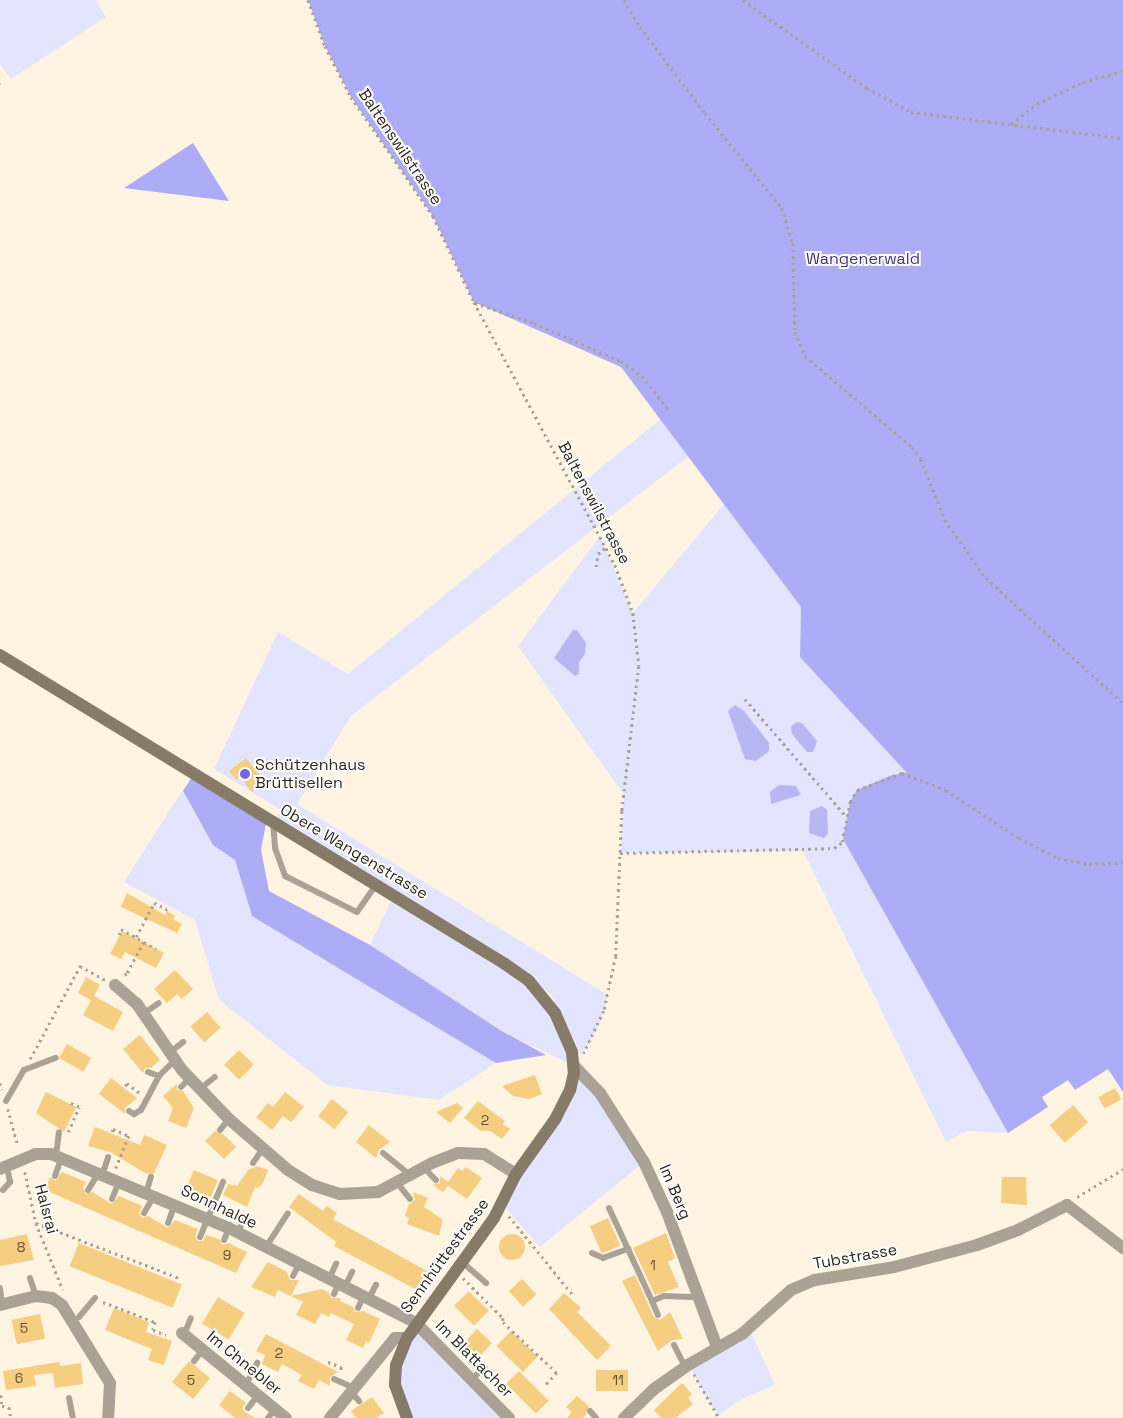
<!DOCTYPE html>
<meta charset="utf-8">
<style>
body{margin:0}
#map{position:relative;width:1123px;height:1418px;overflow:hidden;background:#fef4e1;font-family:"Space Grotesk",sans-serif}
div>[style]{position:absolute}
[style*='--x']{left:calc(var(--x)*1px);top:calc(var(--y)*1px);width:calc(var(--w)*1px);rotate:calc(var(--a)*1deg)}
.green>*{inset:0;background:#e3e4ff}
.forest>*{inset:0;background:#adacf6}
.water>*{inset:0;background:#b6b7f3}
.building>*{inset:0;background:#f6ce81;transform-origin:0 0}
.round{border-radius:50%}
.path>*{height:2.5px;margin-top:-1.25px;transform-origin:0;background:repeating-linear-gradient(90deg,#aba292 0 2.5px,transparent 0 6.5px)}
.lane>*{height:6px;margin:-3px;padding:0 3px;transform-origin:3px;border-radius:3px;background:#aaa395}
.street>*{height:12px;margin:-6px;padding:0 6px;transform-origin:6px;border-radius:6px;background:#aaa395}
.secondary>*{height:12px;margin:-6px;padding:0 6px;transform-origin:6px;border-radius:6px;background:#857b67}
.dots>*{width:14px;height:14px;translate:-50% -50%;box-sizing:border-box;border:2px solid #fff;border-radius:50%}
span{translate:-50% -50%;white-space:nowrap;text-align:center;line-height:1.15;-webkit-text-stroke:4px #fff;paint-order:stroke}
.number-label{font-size:14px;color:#615235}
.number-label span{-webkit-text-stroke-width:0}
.street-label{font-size:16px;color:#2f281c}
.park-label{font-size:16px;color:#3d3286}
.poi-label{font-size:16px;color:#2f281c}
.left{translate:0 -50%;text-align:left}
</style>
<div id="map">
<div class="green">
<div style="clip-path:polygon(0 0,96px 0,106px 17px,11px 79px,0 64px)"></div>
<div style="clip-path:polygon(668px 413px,698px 449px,351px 716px,297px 804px,608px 995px,600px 1023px,582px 1056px,551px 995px,509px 959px,276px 818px,281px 810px,214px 769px,278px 632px,348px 674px)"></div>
<div style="clip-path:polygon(724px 504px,801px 607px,800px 657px,908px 774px,892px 775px,857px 790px,850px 802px,843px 839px,1008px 1133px,967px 1131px,946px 1142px,803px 851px,620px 853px,624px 795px,518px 646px,600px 536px,633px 613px)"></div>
<div style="clip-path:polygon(182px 791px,213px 845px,235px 860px,252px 916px,496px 1063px,439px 1100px,327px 1085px,219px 1000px,195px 920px,124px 882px)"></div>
<div style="clip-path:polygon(394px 895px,529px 981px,644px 1162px,540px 1247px,502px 1204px,556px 1118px,574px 1066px,500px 1030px,370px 945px)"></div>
<div style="clip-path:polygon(416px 1323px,509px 1418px,407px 1418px,396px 1365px)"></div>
<div style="clip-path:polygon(749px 1328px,775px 1385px,738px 1401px,718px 1416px,688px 1365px)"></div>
</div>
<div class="forest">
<div style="clip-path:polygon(308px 0,1123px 0,1123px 1092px,1108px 1069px,1075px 1090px,1068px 1080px,1042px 1097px,1048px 1107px,1008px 1133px,843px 839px,850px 802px,857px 790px,892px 775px,907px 773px,800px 657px,801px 607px,621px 367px,474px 302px,433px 216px,351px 97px,325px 46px)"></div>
<div style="clip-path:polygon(193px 143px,229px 201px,124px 188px)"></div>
<div style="clip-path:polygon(194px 774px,267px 818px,261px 850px,269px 891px,370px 945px,500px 1030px,546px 1055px,496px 1063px,252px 916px,235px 860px,213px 845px,183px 791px)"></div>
</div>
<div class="water">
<div style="clip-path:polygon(573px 630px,577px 630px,586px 643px,585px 654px,579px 662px,579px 674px,575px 676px,554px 658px)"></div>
<div style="clip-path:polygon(735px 705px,744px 711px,769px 743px,769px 751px,756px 761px,745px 759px,728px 711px)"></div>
<div style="clip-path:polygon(796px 722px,802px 723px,817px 741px,813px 752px,807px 752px,792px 734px,791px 727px)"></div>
<div style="clip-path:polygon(779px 785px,796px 786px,801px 795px,771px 804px,770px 792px)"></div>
<div style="clip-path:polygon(822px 806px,827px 810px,828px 834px,824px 838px,809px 833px,810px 811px)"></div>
</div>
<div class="building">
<div style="clip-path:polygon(246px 758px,265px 782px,252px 792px,240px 777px,236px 780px,229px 771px)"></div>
<div style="clip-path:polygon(127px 893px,165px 915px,167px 911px,175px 916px,173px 919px,182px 924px,177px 933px,121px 907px)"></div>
<div style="clip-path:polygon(122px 931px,164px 953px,156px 968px,125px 952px,121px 959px,110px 954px)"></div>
<div style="clip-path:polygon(175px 970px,193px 989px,182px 999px,177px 994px,167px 1003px,154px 989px)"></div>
<div style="clip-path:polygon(86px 977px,100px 985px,94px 996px,123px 1012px,113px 1031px,83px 1015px,91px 1000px,78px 993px)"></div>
<div style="left:207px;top:1012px;width:21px;height:22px;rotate:49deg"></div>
<div style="clip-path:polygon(140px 1035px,160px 1060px,151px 1068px,145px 1068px,143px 1073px,123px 1049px)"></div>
<div style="left:67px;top:1044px;width:28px;height:16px;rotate:30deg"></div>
<div style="left:239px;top:1050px;width:21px;height:21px;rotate:45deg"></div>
<div style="clip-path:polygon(535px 1075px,542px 1094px,529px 1099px,513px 1096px,502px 1086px)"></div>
<div style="clip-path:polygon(111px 1078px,137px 1098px,125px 1108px,125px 1114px,99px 1094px)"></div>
<div style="clip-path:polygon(177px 1084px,177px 1090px,183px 1091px,194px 1108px,186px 1128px,168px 1121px,173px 1108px,163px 1096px)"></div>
<div style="left:1115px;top:1088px;width:13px;height:19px;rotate:61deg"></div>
<div style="clip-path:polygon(46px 1092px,76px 1107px,64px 1132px,36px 1113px)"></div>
<div style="clip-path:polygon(285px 1092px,304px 1107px,291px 1122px,283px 1116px,272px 1130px,256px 1117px,268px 1103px,273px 1107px)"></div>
<div style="left:332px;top:1099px;width:21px;height:22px;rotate:39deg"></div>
<div style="clip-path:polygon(478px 1101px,505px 1121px,503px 1124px,510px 1129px,502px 1139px,490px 1131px,481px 1131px,464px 1118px)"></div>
<div style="clip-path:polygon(457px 1103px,463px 1108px,450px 1123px,436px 1112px)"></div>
<div style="left:1073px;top:1105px;width:23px;height:31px;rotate:49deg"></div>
<div style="clip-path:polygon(369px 1125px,390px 1142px,379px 1150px,376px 1158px,356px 1142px)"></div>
<div style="clip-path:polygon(95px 1127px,140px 1145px,144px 1135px,167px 1145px,154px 1173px,147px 1174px,110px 1152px,88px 1146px)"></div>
<div style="clip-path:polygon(215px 1131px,223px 1134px,236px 1147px,224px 1159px,205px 1141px)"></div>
<div style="clip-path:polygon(257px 1166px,268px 1170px,263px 1183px,258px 1188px,255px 1187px,247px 1207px,223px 1195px,228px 1184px,237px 1186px,248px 1170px)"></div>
<div style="clip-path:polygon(466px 1167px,482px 1178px,467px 1199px,448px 1186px,443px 1192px,433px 1185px,440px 1183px,440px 1176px,448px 1182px,458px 1168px,462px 1171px)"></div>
<div style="left:194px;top:1170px;width:26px;height:19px;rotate:23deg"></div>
<div style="clip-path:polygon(62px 1172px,86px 1182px,83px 1188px,86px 1194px,92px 1192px,112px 1204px,119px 1196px,142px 1206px,139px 1213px,142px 1218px,148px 1216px,168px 1228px,175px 1220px,198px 1229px,195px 1237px,198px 1241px,203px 1241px,206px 1235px,219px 1239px,223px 1245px,228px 1243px,247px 1252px,236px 1273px,45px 1190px,50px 1177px,56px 1181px)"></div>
<div style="clip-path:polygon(1002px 1177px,1026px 1177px,1027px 1205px,1001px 1203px)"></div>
<div style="clip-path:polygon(413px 1192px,428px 1198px,424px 1207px,443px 1220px,439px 1236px,407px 1224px,409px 1218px,405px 1216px,409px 1204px,415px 1200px)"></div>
<div style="clip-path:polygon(299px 1194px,323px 1211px,327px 1206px,337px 1213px,333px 1219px,427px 1271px,417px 1290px,334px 1246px,336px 1242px,289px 1207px)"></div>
<div style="left:608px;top:1218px;width:30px;height:20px;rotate:66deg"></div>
<div style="clip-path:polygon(666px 1233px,675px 1258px,668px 1262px,679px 1287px,655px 1295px,633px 1248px)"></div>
<div class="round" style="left:499px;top:1234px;width:26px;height:26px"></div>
<div style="clip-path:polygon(27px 1234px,34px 1260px,0 1266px,0 1240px)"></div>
<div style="left:79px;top:1243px;width:111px;height:25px;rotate:22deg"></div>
<div style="clip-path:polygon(268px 1262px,287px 1272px,290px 1280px,299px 1280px,291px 1296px,322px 1289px,329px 1293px,332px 1298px,341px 1298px,340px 1301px,353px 1307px,355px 1312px,363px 1311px,380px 1319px,369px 1343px,366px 1341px,363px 1348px,346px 1340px,354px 1324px,331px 1313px,329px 1317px,321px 1313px,315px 1324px,296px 1315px,303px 1302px,278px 1290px,275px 1297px,251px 1287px)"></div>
<div style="clip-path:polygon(635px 1275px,654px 1317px,660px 1320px,670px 1312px,683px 1339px,672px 1340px,658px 1351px,622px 1281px)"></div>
<div style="left:522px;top:1279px;width:21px;height:18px;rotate:47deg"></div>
<div style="left:469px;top:1291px;width:28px;height:21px;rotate:45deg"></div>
<div style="clip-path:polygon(564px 1293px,581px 1308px,577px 1312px,611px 1346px,597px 1360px,549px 1309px)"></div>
<div style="left:218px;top:1297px;width:31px;height:31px;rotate:31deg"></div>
<div style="clip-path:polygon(114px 1308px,149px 1322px,146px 1332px,172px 1341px,164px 1365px,148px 1360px,152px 1349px,105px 1330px)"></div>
<div style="left:40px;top:1314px;width:25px;height:29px;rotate:78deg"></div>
<div style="clip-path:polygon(477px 1329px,492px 1343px,481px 1355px,477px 1352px,474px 1355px,463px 1344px)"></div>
<div style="left:511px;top:1331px;width:37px;height:21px;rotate:44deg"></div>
<div style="clip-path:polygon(266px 1334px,338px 1372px,330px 1377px,330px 1386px,319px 1380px,314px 1389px,298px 1381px,302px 1375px,282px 1364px,278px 1372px,262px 1364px,265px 1355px,256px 1351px)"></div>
<div style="left:189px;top:1361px;width:27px;height:27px;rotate:39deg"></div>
<div style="clip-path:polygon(59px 1362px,60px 1366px,81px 1363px,83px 1384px,55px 1388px,53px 1373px,34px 1375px,36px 1386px,6px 1390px,3px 1371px)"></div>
<div style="left:628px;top:1370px;width:21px;height:32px;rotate:90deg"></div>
<div style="left:519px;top:1371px;width:42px;height:18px;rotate:45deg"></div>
<div style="clip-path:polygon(682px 1383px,692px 1394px,688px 1398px,693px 1404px,676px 1418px,661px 1418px,654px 1410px)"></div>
<div style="clip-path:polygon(230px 1391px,246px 1403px,242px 1408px,245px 1412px,255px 1418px,235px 1418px,219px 1405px)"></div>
<div style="clip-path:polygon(577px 1396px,589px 1406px,586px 1414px,583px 1418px,567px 1418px,572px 1412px,566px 1407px)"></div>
<div style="clip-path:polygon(372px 1397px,384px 1413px,376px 1418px,356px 1418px,351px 1411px)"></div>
</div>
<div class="path">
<div style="--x:308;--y:0;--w:49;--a:69.7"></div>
<div style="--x:325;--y:46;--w:57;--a:63"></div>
<div style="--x:351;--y:97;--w:145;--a:55.4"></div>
<div style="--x:433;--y:216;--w:95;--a:64.5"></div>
<div style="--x:474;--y:302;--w:298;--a:61.8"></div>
<div style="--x:615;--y:565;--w:51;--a:69.4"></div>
<div style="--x:633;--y:613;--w:53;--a:83.5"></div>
<div style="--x:639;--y:666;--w:146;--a:96.7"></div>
<div style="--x:622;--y:811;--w:145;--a:92.4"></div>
<div style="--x:616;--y:956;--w:56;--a:102.3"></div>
<div style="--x:604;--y:1011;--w:47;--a:115.5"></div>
<div style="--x:624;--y:0;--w:31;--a:59"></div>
<div style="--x:640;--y:27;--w:108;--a:52.9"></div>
<div style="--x:705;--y:113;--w:122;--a:51"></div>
<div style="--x:782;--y:208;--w:37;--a:73"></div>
<div style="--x:793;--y:243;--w:89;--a:88.7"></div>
<div style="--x:795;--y:332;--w:26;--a:67"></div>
<div style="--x:805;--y:356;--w:140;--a:40.4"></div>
<div style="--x:912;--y:447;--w:15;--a:53"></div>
<div style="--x:921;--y:459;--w:66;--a:68.5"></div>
<div style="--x:945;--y:520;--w:71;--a:54.7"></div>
<div style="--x:986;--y:578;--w:185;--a:42.4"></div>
<div style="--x:743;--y:0;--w:152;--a:35.4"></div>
<div style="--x:867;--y:88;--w:50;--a:28.6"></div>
<div style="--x:911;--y:112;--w:214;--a:7"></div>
<div style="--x:0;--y:83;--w:1;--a:90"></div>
<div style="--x:1011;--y:124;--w:33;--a:-38"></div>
<div style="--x:1037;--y:104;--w:51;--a:-25.6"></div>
<div style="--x:1083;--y:82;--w:41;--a:-15.4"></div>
<div style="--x:475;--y:303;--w:62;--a:18.7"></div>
<div style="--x:534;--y:323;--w:95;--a:23.6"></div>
<div style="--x:621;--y:361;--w:26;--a:36"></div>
<div style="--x:642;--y:376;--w:42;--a:51.8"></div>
<div style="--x:596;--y:567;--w:13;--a:-81"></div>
<div style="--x:598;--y:554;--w:11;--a:-41"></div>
<div style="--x:745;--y:699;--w:156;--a:49.2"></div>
<div style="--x:620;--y:853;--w:214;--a:-1.3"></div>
<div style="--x:834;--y:848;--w:10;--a:-37"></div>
<div style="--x:842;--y:842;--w:41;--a:-78.7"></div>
<div style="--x:850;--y:802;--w:14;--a:-60"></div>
<div style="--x:857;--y:790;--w:48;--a:-20.7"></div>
<div style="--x:902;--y:773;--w:47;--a:21.1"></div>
<div style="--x:946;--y:790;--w:87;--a:33.3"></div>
<div style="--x:1019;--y:838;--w:44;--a:27.1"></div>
<div style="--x:1058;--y:858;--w:32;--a:11"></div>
<div style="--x:1089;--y:864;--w:34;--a:-2"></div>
<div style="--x:119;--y:935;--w:6;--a:-72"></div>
<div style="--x:121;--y:929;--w:26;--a:29"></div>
<div style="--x:144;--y:942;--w:36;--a:118"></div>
<div style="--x:127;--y:974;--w:5;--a:158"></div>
<div style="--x:136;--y:937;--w:38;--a:-62"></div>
<div style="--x:154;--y:903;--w:14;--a:25"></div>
<div style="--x:167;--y:909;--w:2;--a:117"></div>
<div style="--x:144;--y:942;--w:14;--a:30"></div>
<div style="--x:30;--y:1059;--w:106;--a:-61.7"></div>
<div style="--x:80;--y:966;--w:29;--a:29"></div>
<div style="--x:0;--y:1083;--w:7;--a:74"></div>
<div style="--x:125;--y:1086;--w:4;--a:-56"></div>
<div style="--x:127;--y:1083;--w:16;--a:38"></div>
<div style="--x:8;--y:1109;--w:39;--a:75"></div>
<div style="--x:68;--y:1132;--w:27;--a:-66"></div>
<div style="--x:79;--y:1107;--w:12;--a:-156"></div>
<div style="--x:112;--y:1132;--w:3;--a:-72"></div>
<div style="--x:113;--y:1129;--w:17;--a:24"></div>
<div style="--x:129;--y:1136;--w:35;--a:112"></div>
<div style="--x:25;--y:1172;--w:52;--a:77.8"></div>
<div style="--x:36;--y:1223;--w:72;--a:68.1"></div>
<div style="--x:1077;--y:1197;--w:54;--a:-31.3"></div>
<div style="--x:509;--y:1216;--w:102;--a:51"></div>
<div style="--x:36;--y:1223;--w:153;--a:21"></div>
<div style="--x:463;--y:1278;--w:57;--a:45"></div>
<div style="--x:503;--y:1318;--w:4;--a:90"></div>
<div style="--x:503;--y:1322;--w:74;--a:43.4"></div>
<div style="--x:557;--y:1373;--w:19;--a:133"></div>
<div style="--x:103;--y:1302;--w:56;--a:21"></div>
<div style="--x:155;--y:1322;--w:8;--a:104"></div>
<div style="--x:153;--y:1330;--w:14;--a:21"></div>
<div style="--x:328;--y:1362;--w:14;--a:21"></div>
<div style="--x:341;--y:1367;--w:5;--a:79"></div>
<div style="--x:694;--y:1374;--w:51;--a:60.4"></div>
<div style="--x:1;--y:1395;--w:11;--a:85"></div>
<div style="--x:2;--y:1406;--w:7;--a:8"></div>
<div style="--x:9;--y:1407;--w:11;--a:80"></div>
</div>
<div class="lane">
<div style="--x:273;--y:823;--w:25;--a:85"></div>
<div style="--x:275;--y:848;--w:30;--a:70"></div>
<div style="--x:285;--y:876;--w:80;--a:26.6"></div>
<div style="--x:357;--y:912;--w:33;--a:-55"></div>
<div style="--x:143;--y:1014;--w:19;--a:-35"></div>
<div style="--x:169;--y:1053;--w:18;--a:-38"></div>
<div style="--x:148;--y:1072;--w:12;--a:20"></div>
<div style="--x:181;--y:1087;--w:13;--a:-45"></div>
<div style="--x:200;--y:1089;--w:19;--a:-39"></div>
<div style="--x:6;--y:1101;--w:36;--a:-60"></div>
<div style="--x:24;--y:1070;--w:34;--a:-21"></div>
<div style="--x:129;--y:1111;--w:6;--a:31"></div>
<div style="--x:134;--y:1114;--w:8;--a:-30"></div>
<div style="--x:141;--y:1110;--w:38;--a:-62"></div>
<div style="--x:159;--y:1076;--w:23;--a:-45"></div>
<div style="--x:220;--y:1130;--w:14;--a:-51"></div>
<div style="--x:383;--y:1153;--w:35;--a:39"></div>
<div style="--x:56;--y:1156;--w:24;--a:-83"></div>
<div style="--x:253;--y:1163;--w:18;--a:-56"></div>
<div style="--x:424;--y:1168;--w:17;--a:45"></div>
<div style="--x:55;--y:1176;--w:18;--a:-71"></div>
<div style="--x:102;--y:1176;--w:20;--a:-72"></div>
<div style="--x:398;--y:1184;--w:19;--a:51"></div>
<div style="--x:3;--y:1190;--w:11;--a:-49"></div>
<div style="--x:10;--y:1182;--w:16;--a:-101"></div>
<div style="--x:88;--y:1190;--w:19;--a:-58"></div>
<div style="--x:146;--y:1193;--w:17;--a:-73"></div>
<div style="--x:112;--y:1199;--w:18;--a:-68"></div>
<div style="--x:609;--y:1208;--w:102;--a:65.2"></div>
<div style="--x:652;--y:1301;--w:13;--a:-23"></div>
<div style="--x:664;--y:1296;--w:35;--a:2"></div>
<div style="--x:144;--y:1213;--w:20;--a:-60"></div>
<div style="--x:168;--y:1223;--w:20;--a:-70"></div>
<div style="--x:238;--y:1233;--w:18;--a:-68"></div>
<div style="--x:200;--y:1237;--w:60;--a:-67.3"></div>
<div style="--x:224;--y:1240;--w:13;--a:-67"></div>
<div style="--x:266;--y:1247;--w:40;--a:-57.1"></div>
<div style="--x:592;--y:1253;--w:12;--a:24"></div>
<div style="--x:603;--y:1258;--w:27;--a:-20"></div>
<div style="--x:462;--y:1262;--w:32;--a:41"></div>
<div style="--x:293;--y:1276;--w:13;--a:-63"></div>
<div style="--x:30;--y:1278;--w:19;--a:72"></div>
<div style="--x:329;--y:1279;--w:17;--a:-65"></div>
<div style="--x:345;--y:1286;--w:16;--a:-63"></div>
<div style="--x:0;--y:1288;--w:16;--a:83"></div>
<div style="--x:334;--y:1294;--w:12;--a:-66"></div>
<div style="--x:369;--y:1298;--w:15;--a:-62"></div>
<div style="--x:652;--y:1301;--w:15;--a:67"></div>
<div style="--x:358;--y:1308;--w:14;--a:-65"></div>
<div style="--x:79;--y:1317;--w:25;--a:-50"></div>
<div style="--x:184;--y:1335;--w:18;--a:-68"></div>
<div style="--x:674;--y:1345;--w:25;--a:63"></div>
<div style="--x:194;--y:1361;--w:14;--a:-51"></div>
<div style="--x:334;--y:1379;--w:22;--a:24"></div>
<div style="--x:471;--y:1380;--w:19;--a:-43"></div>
<div style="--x:246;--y:1385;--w:25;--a:-63"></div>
<div style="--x:352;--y:1393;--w:11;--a:49"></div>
<div style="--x:69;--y:1398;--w:20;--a:79"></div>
<div style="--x:248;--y:1408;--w:16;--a:-52"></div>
<div style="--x:590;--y:1411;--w:9;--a:49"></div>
<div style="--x:268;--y:1418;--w:11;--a:-52"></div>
</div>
<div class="street">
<div style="--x:115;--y:985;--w:29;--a:41"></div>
<div style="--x:137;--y:1004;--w:80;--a:55.7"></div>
<div style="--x:182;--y:1070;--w:68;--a:46.2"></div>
<div style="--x:229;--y:1119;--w:78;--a:40.8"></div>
<div style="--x:288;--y:1170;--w:28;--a:32"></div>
<div style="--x:312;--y:1185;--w:29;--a:18"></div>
<div style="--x:340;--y:1194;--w:38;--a:-3"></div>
<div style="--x:378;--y:1192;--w:61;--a:-28.2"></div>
<div style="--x:432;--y:1163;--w:28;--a:-21"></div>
<div style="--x:458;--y:1153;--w:26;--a:2"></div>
<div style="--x:484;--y:1154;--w:38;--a:32"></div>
<div style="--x:574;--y:1066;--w:37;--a:46"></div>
<div style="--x:600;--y:1093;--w:82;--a:57.5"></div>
<div style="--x:644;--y:1162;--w:55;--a:65.3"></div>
<div style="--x:667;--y:1212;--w:144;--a:69.7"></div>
<div style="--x:0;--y:1169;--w:38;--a:-23"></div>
<div style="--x:35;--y:1154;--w:16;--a:0"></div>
<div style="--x:51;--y:1154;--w:193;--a:22.6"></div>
<div style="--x:229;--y:1228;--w:210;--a:26.9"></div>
<div style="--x:416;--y:1323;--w:133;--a:45.6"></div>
<div style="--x:0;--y:1305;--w:37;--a:-14"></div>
<div style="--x:36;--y:1296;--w:16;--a:7"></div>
<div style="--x:52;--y:1298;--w:12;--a:35"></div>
<div style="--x:62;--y:1305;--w:92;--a:58.4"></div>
<div style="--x:110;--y:1383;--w:35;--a:93"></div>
<div style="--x:182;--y:1333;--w:134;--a:39.3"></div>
<div style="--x:330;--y:1418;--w:103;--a:-50.9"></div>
<div style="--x:395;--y:1338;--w:12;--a:0"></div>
<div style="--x:624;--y:1418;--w:42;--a:-44"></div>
<div style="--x:654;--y:1389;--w:42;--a:-35.2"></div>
<div style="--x:688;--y:1365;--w:62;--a:-29.9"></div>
<div style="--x:742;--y:1334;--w:66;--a:-41.9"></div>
<div style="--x:791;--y:1290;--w:26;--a:-23"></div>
<div style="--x:815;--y:1280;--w:80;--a:-9.3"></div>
<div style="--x:894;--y:1267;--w:86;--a:-14.8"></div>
<div style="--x:977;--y:1245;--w:44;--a:-20.1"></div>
<div style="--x:1018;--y:1230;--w:55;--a:-27"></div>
<div style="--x:1067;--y:1205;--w:71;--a:37.5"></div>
</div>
<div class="secondary">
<div style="--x:0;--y:655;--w:592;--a:31.46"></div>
<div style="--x:505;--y:964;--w:29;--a:35"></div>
<div style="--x:529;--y:981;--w:41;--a:50.9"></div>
<div style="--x:555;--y:1013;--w:43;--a:66.4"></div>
<div style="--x:572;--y:1052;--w:21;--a:85"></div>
<div style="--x:574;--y:1073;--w:17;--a:103"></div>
<div style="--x:570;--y:1090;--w:31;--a:117"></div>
<div style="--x:556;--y:1118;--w:69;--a:125.5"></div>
<div style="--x:516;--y:1174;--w:49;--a:116.6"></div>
<div style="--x:494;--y:1218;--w:148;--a:125.9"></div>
<div style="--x:407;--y:1338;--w:29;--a:112"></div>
<div style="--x:396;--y:1365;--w:20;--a:93"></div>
<div style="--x:395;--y:1385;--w:35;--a:70"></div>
</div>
<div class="dots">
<div style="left:245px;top:774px;background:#7266e0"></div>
</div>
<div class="number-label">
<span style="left:485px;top:1120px">2</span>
<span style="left:21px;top:1247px">8</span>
<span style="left:227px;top:1255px">9</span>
<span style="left:653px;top:1265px">1</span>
<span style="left:24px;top:1328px">5</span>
<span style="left:279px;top:1353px">2</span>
<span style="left:19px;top:1378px">6</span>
<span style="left:191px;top:1380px">5</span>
<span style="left:618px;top:1380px">11</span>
</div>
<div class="street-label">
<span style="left:400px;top:147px;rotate:56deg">Baltenswilstrasse</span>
<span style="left:594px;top:503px;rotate:62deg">Baltenswilstrasse</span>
<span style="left:354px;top:852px;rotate:31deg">Obere Wangenstrasse</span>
<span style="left:675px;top:1192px;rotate:67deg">Im Berg</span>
<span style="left:219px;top:1207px;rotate:25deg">Sonnhalde</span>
<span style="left:46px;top:1209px;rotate:75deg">Halsrai</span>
<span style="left:445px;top:1256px;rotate:-54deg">Sennhüttestrasse</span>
<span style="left:855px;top:1257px;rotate:-10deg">Tubstrasse</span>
<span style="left:474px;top:1359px;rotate:45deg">Im Blattacher</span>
<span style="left:244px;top:1363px;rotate:39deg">Im Chnebler</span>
</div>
<div class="park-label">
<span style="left:863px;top:259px">Wangenerwald</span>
</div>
<div class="poi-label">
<span class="left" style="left:255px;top:774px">Schützenhaus<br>Brüttisellen</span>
</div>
</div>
